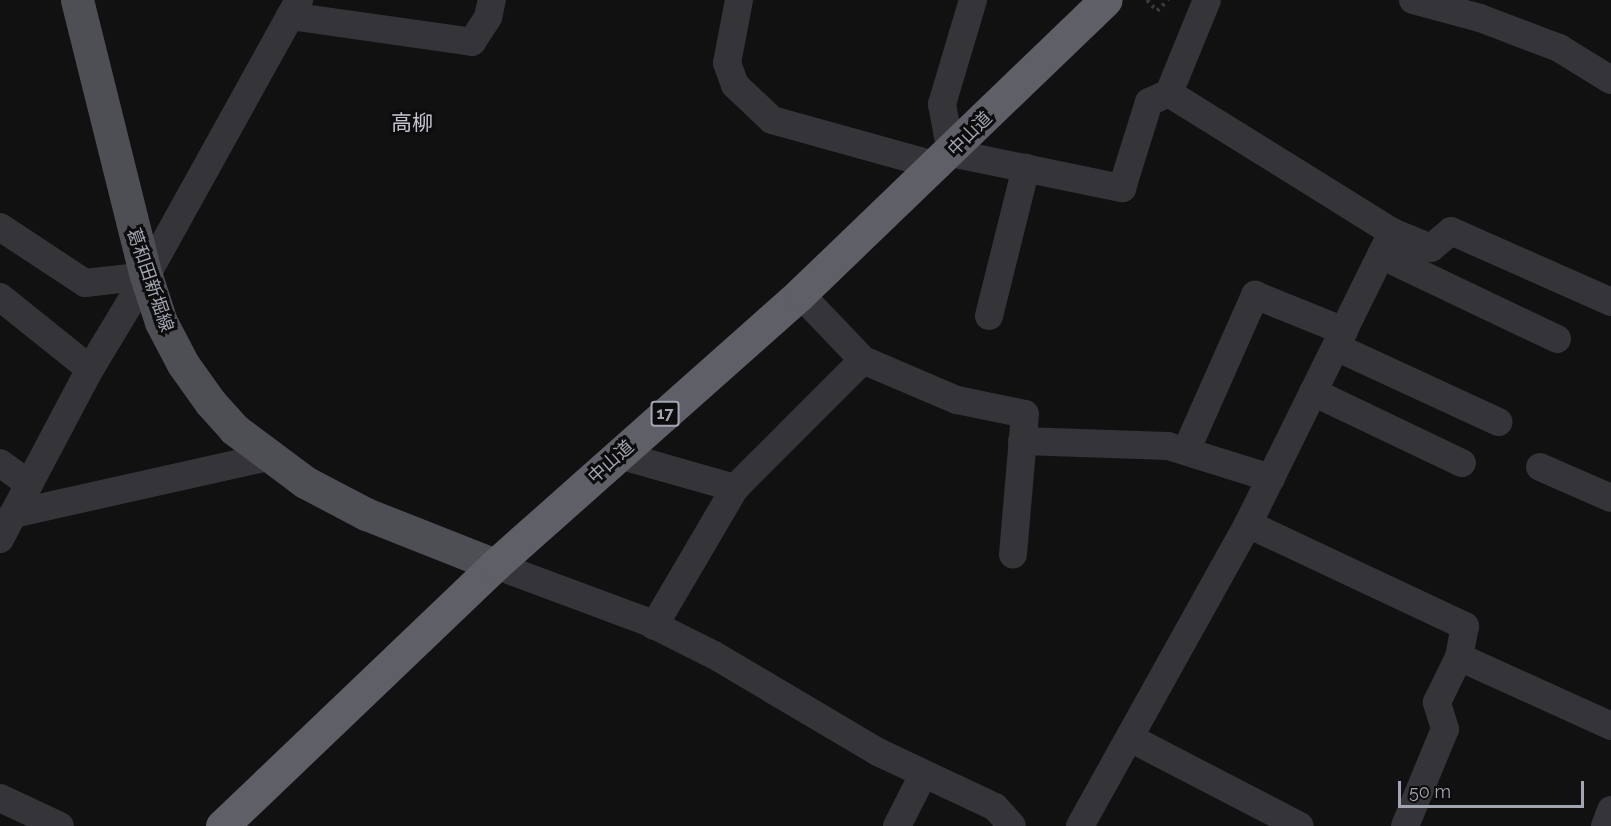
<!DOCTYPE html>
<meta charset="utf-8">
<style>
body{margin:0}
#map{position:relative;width:1611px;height:826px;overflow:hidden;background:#111112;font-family:Raleway,"Noto Sans JP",sans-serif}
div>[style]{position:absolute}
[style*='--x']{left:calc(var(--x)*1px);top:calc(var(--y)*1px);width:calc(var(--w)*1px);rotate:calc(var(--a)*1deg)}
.path>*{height:4px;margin-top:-2px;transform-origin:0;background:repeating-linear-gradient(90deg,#3a3b40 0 3px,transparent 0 7.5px)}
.minor>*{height:28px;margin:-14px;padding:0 14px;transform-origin:14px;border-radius:14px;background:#343439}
.major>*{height:33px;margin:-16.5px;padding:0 16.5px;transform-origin:16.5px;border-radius:16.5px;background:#4e4e55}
.highway>*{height:33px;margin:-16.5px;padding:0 16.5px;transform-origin:16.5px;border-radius:16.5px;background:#5e5f67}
span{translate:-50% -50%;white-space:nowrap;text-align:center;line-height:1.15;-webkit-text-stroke:6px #0c0c0d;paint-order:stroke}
.shield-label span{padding:2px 4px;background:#0c0c0d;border:2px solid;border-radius:4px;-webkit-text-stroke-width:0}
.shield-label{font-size:16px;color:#a3a5b2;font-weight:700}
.street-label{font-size:18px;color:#a3a5b2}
.quarter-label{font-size:21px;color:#c4c4ce}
.scale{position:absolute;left:1398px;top:781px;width:186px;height:27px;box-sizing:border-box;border:3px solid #a3a5b2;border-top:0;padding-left:8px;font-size:18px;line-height:21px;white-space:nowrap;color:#a3a5b2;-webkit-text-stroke:4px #0c0c0d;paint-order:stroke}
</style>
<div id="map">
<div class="path">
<div style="--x:1147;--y:0;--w:15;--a:48"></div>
<div style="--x:1157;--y:11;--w:16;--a:-45"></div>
</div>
<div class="minor">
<div style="--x:739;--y:0;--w:64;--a:100.8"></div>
<div style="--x:727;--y:63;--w:23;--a:70"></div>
<div style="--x:735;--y:85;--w:51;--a:43.4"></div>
<div style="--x:772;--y:120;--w:172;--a:15.5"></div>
<div style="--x:973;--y:0;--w:109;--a:106.6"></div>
<div style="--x:942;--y:104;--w:50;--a:79.6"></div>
<div style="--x:951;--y:153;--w:175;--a:11.6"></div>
<div style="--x:1122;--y:188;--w:90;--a:-72.6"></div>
<div style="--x:1149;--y:102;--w:22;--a:-24"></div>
<div style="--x:1413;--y:0;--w:69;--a:15"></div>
<div style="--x:1480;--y:18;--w:85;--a:20.8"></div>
<div style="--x:1559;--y:48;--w:61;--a:31.6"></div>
<div style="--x:290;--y:16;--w:184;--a:8.1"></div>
<div style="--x:472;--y:42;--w:30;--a:-57"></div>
<div style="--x:488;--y:17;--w:17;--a:-77"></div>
<div style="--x:0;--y:227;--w:102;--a:33.4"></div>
<div style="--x:85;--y:283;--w:61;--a:-6.5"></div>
<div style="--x:1392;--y:232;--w:42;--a:22.3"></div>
<div style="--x:1431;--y:248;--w:26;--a:-40"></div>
<div style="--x:1451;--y:231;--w:175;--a:23.9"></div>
<div style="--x:1381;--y:255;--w:195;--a:25.5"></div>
<div style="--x:800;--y:294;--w:91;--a:46.3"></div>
<div style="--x:863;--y:360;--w:102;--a:23.1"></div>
<div style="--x:957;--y:400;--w:69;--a:11.6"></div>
<div style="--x:1025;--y:414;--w:141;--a:94.9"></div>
<div style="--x:0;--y:297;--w:115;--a:38.7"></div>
<div style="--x:989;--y:316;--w:153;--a:-76"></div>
<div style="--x:1336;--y:347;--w:179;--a:24.8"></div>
<div style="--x:1313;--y:392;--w:165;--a:25.5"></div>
<div style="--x:1022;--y:441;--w:146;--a:2"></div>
<div style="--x:1168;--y:446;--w:108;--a:17.3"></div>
<div style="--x:1186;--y:451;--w:171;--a:-66.1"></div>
<div style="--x:1255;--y:295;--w:96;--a:22"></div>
<div style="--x:619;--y:455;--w:121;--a:15.9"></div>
<div style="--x:735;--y:488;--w:181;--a:-45"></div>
<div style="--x:0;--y:463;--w:36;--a:36"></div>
<div style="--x:1540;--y:467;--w:77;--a:23.6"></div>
<div style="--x:13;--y:514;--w:261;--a:-12.6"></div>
<div style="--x:1248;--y:524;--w:240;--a:25.2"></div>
<div style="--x:1465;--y:626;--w:32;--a:101"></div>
<div style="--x:1459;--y:657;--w:167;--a:24.4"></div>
<div style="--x:0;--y:539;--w:192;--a:-62.1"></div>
<div style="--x:90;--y:369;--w:109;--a:-58.9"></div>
<div style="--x:146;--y:276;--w:316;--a:-61"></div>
<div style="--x:495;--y:565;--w:163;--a:20.4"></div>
<div style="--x:648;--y:622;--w:74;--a:26.6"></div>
<div style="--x:714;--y:655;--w:191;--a:30.6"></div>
<div style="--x:878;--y:752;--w:129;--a:25.2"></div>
<div style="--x:995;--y:807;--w:25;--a:48"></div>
<div style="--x:654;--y:626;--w:160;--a:-59.6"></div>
<div style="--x:1130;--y:738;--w:191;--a:27.4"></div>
<div style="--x:0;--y:798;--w:66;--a:25"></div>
<div style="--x:897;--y:826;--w:57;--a:-63"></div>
<div style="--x:1080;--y:826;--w:346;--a:-60.9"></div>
<div style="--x:1248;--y:524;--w:326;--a:-63.7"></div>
<div style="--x:1392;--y:232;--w:263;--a:-148.1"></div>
<div style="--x:1169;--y:93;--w:100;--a:-67.8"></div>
<div style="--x:1405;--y:826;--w:105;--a:-67.6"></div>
<div style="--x:1445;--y:729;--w:28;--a:-107"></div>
<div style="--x:1437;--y:702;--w:50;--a:-63.9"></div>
<div style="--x:1605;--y:826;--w:17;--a:-69"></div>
</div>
<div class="major">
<div style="--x:77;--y:0;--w:284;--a:76"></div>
<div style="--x:146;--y:276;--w:48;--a:71.9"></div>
<div style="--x:161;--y:322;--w:47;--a:62.4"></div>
<div style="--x:183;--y:364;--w:47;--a:54.6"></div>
<div style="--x:210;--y:402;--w:36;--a:48"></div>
<div style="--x:234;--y:429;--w:89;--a:36.7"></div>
<div style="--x:305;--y:482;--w:69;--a:27.7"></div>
<div style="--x:366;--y:514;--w:139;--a:21.6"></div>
</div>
<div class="highway">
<div style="--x:222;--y:826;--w:378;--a:-43.7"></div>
<div style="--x:495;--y:565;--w:408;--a:-41.6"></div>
<div style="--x:800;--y:294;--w:424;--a:-43.9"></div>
</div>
<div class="shield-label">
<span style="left:665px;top:414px">17</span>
</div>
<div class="street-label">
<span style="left:970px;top:134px;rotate:-45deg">中山道</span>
<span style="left:150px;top:280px;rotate:71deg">葛和田新堀線</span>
<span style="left:611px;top:462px;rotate:-42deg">中山道</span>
</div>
<div class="quarter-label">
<span style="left:412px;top:123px">高柳</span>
</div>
<div class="scale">50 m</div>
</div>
